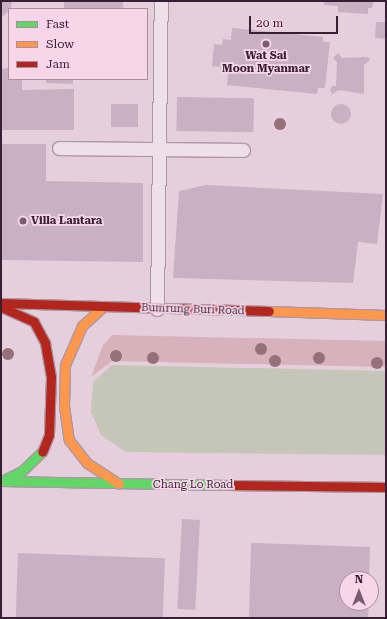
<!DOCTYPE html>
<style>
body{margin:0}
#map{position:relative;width:387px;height:619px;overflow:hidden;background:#e5cfdc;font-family:"Roboto Serif",serif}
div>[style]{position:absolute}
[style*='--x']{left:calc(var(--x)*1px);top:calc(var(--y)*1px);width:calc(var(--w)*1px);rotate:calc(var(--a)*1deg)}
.green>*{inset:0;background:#d7b2bc}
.water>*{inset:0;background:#c4c6b7}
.building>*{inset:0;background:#c9b0c3;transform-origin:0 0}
.round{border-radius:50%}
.roads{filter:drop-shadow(1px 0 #aa98a4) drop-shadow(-1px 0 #aa98a4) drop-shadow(0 1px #aa98a4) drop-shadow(0 -1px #aa98a4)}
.lane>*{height:13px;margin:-6.5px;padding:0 6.5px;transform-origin:6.5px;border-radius:6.5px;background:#eee0e8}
.fast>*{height:9px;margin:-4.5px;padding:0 4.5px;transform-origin:4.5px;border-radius:4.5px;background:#63d668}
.slow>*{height:9px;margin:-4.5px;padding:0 4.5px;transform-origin:4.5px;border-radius:4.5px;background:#ff974d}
.jam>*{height:9px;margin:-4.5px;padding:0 4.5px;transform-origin:4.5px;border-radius:4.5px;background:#b3261e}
.trees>*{width:12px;height:12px;margin:-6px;border-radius:50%;background:#967278}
.dots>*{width:11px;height:11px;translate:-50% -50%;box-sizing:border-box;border:2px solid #f6d6e8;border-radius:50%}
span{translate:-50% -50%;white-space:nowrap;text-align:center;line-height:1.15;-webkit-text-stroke:3.5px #f6d6e8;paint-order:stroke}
.poi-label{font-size:11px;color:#3a1f34;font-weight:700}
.left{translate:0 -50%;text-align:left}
.street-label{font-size:11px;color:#3a1f34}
.frame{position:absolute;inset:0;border:2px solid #3a1f34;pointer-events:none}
.legend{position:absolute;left:8px;top:8px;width:140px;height:72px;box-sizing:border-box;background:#f6d6e8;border:1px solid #ab8da0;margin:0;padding:5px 7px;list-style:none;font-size:12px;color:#3a1f34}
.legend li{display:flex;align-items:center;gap:8px;height:20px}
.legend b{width:20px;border:1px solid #ab8da0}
.north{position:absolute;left:339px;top:571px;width:40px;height:40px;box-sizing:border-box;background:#f6d6e8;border:1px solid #ab8da0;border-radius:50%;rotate:0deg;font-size:11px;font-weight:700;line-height:16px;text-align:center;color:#3a1f34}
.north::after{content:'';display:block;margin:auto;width:14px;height:18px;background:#765d6f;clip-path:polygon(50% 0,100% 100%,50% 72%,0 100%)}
.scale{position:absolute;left:249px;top:16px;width:89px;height:18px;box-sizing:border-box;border:2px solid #3a1f34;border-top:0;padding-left:5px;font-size:12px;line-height:14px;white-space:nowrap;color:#3a1f34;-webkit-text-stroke:3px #f6d6e8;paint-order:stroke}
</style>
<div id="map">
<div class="green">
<div style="clip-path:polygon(112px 335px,386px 341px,386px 367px,112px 361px,91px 377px,103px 345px)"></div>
</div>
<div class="water">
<div style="clip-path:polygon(112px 365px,386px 371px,386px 455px,126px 452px,101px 435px,91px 412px,93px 382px)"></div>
</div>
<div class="building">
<div style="clip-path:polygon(1px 1px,12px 1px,11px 9px,1px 18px)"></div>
<div style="left:64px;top:1px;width:59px;height:8px"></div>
<div style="clip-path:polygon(324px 1px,374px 1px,372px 8px,368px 8px,368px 14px,338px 12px,338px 6px,324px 5px)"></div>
<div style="clip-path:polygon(376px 22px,386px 22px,386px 39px,375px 38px)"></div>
<div style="clip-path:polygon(232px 28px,323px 37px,323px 42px,330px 42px,325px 88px,318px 88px,317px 94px,227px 85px,228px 73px,220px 73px,221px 67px,212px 66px,214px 44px,222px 45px,223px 39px,231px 40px)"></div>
<div style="clip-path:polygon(338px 53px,342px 58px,368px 57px,370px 60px,364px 65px,364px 94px,339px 90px,332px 94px,330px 90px,332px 86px,336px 86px,337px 62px,333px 58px)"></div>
<div style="clip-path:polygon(9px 68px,9px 79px,22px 79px,22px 90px,74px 89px,74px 130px,1px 130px,1px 69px)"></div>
<div style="clip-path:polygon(46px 79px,73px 79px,73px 84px,46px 83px)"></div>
<div style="left:177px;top:97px;width:77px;height:34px;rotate:1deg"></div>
<div class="round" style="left:331px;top:104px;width:20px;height:20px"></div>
<div style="left:111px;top:104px;width:27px;height:23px"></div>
<div style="clip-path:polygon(1px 144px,46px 144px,46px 181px,143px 183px,143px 262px,1px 260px)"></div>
<div style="clip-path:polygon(206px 185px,383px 194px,377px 244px,358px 242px,353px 283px,173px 278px,179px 191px)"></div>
<div style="left:182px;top:519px;width:18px;height:90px;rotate:3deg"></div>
<div style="clip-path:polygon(251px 543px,370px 547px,369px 579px,347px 579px,347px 603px,369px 603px,368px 618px,249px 618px)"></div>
<div style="left:18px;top:553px;width:147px;height:65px;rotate:2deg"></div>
</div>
<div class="roads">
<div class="lane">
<div style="--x:59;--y:148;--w:184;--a:0.6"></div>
<div style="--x:157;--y:309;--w:308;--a:-89.3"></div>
</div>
<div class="fast">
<div style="--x:1;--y:481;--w:227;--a:1"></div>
<div style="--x:2;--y:481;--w:22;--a:-27"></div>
<div style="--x:22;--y:471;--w:28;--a:-44"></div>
</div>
<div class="slow">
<div style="--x:104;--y:306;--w:30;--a:138"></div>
<div style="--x:82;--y:326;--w:43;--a:113.6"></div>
<div style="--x:65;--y:365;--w:41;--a:91.4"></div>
<div style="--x:64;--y:406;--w:34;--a:82"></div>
<div style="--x:69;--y:440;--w:29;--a:52"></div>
<div style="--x:87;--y:463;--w:38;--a:33"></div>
<div style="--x:269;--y:311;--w:117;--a:2"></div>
</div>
<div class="jam">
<div style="--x:1;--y:303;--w:268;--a:1.7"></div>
<div style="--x:1;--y:307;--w:36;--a:24"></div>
<div style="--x:34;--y:322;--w:24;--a:62"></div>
<div style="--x:45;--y:343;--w:35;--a:80"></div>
<div style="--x:51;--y:377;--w:58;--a:92"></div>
<div style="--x:49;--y:435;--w:18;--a:112"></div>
<div style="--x:228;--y:485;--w:158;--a:0.7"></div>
</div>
</div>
<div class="trees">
<div style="left:280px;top:124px"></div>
<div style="left:261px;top:349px"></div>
<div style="left:8px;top:354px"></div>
<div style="left:116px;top:356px"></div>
<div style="left:153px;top:358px"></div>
<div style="left:319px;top:358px"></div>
<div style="left:275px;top:361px"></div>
<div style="left:377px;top:363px"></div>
</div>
<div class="dots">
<div style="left:266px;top:44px;background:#765d6f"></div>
<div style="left:23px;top:221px;background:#765d6f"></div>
</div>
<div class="poi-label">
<span style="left:266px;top:63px">Wat Sai<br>Moon Myanmar</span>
<span class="left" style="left:31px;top:221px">Villa Lantara</span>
</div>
<div class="street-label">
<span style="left:193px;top:310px;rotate:2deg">Bumrung Buri Road</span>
<span style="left:193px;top:485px">Chang Lo Road</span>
</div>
<div class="frame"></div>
<ul class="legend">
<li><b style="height:5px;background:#63d668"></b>Fast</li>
<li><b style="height:5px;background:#ff974d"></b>Slow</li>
<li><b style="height:5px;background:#b3261e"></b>Jam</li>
</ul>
<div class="north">N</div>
<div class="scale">20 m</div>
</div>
